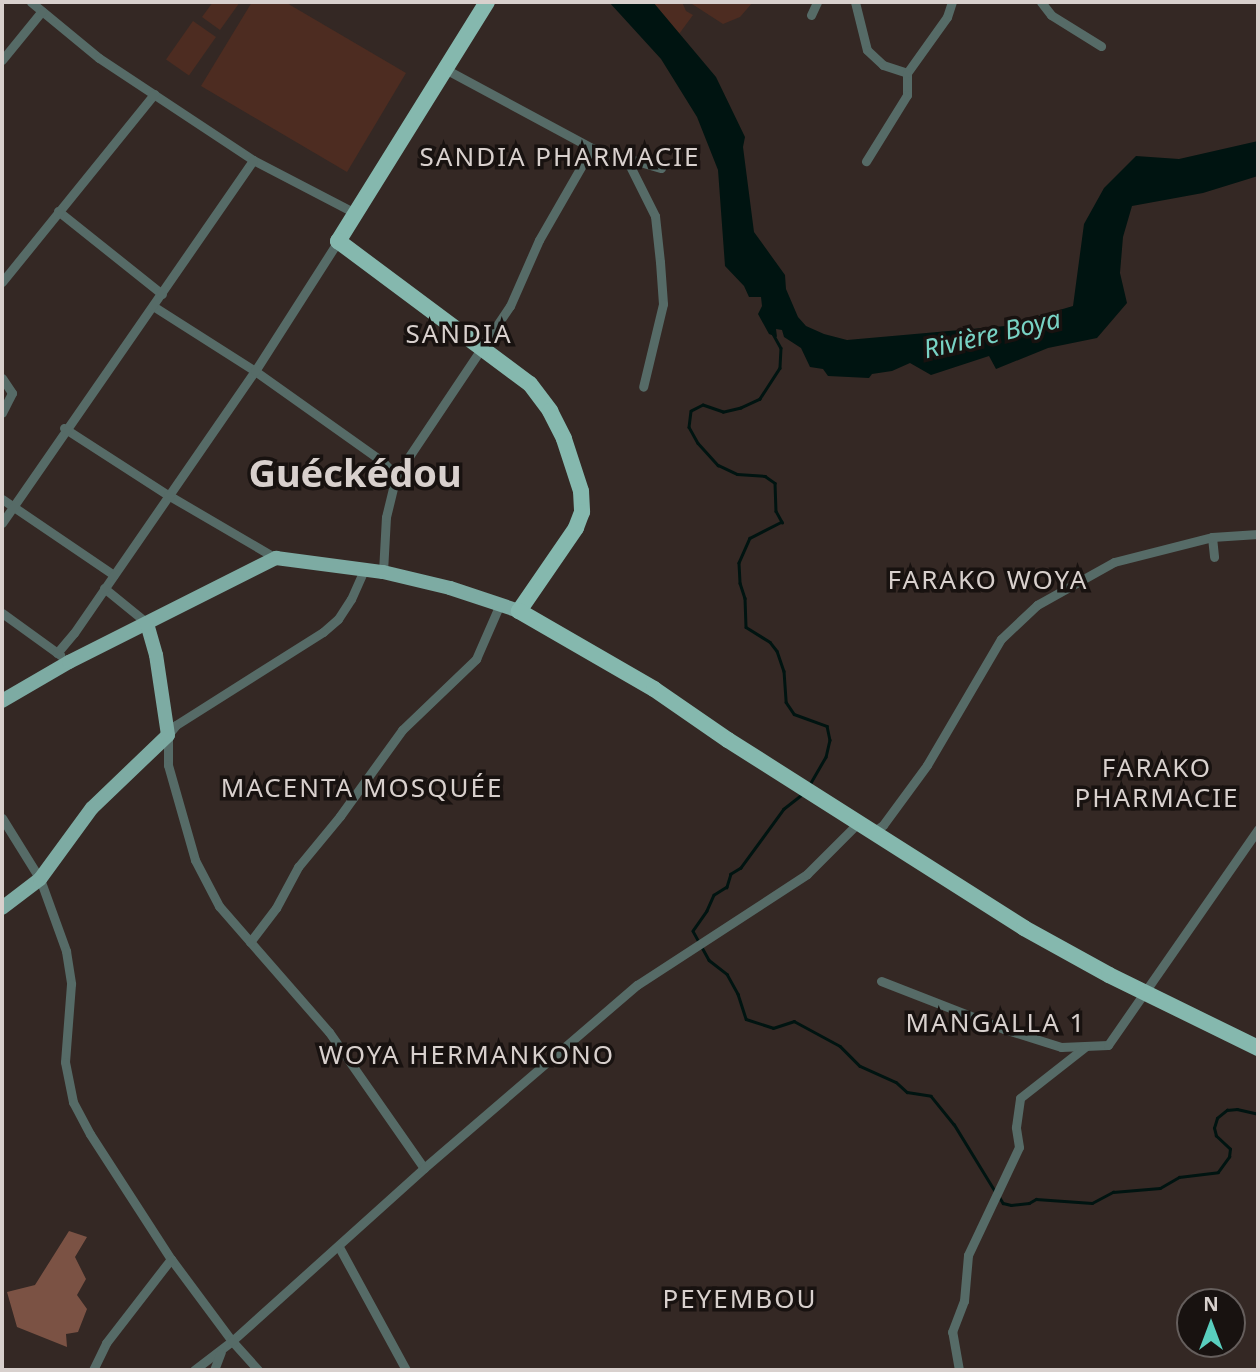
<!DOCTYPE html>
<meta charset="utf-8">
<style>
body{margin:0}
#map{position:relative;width:1260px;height:1372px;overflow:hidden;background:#342824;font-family:"Noto Sans",sans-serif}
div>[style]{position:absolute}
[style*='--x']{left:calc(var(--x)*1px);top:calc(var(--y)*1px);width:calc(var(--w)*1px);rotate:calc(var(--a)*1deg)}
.green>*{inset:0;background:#4d2c21;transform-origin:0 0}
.forest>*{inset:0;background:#7b5244}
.water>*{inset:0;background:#001411}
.stream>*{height:2.5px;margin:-1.25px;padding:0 1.25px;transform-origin:1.25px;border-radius:1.25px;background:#001411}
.minor>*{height:9px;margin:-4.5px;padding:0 4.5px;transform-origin:4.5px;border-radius:4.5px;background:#566b67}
.primary>*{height:14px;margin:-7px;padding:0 7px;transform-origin:7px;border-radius:7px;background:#7daba3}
.trunk>*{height:16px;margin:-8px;padding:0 8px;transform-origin:8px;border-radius:8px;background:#85b8ae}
span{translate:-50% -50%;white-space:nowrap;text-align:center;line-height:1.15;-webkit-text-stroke:7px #181210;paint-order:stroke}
.neighbourhood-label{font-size:26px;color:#d8d0cd;letter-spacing:2px}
.water-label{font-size:26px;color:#78d2c4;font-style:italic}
.town-label{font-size:38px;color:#d8d0cd;font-weight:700}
.frame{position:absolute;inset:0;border:4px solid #d8d0cd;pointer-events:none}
.north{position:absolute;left:1176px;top:1288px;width:70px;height:70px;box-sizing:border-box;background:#181210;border:2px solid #655e5c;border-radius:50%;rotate:0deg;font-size:19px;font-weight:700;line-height:28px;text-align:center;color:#d8d0cd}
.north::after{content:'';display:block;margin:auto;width:24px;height:32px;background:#59cebe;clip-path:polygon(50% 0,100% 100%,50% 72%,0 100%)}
</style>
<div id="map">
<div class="green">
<div style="clip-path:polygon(213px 2px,240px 2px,220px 30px,202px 17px)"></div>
<div style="clip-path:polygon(252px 2px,285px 2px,406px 73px,347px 172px,201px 86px)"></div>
<div style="clip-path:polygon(653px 2px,682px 2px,686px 11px,693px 15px,679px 34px)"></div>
<div style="clip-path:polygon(689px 2px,753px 2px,740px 17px,723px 24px)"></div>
<div style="left:193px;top:21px;width:28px;height:47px;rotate:35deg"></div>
</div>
<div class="forest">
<div style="clip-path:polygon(69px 1231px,87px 1237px,75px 1257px,86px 1279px,77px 1295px,87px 1309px,78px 1332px,66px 1334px,67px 1347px,17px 1327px,7px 1292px,35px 1285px)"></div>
</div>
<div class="water">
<div style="clip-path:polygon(609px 2px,653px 2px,716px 77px,745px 137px,743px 147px,754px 232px,785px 275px,786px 289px,798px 317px,806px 326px,824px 334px,847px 340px,1005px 326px,1073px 306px,1084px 224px,1104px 188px,1136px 156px,1179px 159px,1258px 141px,1258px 176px,1203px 193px,1132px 206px,1123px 237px,1120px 273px,1127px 303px,1097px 338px,1048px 348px,996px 369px,989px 356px,931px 375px,910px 363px,892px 371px,872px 374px,869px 378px,828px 376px,823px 369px,810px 367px,801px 348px,784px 337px,782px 330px,776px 329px,777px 337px,769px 334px,758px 314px,762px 306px,761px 297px,749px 297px,744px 286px,725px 266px,718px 170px,697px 117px,661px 59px)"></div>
</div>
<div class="stream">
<div style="--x:772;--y:332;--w:18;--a:61"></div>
<div style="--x:781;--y:348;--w:20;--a:93"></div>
<div style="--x:780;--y:368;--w:37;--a:123"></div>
<div style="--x:760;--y:399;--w:21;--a:155"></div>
<div style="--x:741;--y:408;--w:18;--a:167"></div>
<div style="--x:723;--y:412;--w:21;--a:-161"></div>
<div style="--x:703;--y:405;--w:13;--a:153"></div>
<div style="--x:691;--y:411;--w:16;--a:97"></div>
<div style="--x:689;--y:427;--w:18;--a:61"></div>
<div style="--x:698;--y:443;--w:30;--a:48"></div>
<div style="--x:718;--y:465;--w:21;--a:25"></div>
<div style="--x:737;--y:474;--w:28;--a:4"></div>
<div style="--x:765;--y:476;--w:12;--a:35"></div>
<div style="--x:775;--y:483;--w:28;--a:88"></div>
<div style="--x:776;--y:511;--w:13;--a:61"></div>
<div style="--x:782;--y:522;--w:36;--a:153"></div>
<div style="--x:750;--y:538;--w:27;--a:114"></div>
<div style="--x:739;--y:563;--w:20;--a:87"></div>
<div style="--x:740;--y:583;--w:16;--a:72"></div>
<div style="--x:745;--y:598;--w:29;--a:88"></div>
<div style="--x:746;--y:627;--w:28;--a:32"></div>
<div style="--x:770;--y:642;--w:11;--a:52"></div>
<div style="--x:777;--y:651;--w:21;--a:71"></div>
<div style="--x:784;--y:671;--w:31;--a:86"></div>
<div style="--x:786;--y:702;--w:14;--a:56"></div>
<div style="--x:794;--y:714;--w:35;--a:20"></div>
<div style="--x:827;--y:726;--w:14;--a:78"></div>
<div style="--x:830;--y:740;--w:17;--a:103"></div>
<div style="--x:826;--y:757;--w:32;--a:120"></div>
<div style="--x:802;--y:795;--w:23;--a:142"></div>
<div style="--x:784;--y:809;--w:73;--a:126.1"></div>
<div style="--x:741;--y:868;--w:12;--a:149"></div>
<div style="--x:731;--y:874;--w:14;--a:107"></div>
<div style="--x:727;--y:887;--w:15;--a:148"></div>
<div style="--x:714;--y:895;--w:17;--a:114"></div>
<div style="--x:707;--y:911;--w:24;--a:125"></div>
<div style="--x:693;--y:931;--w:33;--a:61"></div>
<div style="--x:709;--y:960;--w:23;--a:38"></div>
<div style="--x:727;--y:974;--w:23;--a:61"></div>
<div style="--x:738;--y:994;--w:26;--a:72"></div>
<div style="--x:746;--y:1019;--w:28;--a:18"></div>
<div style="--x:773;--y:1028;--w:22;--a:-18"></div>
<div style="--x:794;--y:1021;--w:52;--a:28.5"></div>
<div style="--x:840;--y:1046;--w:28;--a:45"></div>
<div style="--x:860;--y:1066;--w:39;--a:24"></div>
<div style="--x:896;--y:1082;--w:15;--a:42"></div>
<div style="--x:907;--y:1092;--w:24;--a:9"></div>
<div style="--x:931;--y:1096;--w:36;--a:51"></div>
<div style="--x:954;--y:1124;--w:79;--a:58.5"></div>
<div style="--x:999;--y:1196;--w:8;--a:60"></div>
<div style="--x:1003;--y:1203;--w:8;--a:14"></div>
<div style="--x:1011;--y:1205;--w:18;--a:-6"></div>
<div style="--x:1029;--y:1203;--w:8;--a:-30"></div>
<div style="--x:1036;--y:1199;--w:56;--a:4.1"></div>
<div style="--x:1092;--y:1203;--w:24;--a:-28"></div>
<div style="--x:1113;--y:1192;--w:47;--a:-4.9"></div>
<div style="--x:1160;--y:1188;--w:22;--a:-30"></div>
<div style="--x:1179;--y:1177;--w:39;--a:-7"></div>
<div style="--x:1218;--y:1172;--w:19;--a:-54"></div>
<div style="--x:1229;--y:1157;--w:8;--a:-83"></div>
<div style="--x:1230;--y:1149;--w:19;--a:-137"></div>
<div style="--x:1216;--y:1136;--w:8;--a:-104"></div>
<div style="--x:1214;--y:1128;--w:10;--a:-73"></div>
<div style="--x:1217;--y:1118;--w:13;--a:-39"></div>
<div style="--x:1227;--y:1110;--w:10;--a:-6"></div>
<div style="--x:1237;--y:1109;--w:22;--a:13"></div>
</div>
<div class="minor">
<div style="--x:31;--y:2;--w:88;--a:39.5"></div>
<div style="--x:99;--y:58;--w:185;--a:33.5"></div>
<div style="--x:253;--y:160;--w:115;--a:27.5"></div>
<div style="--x:855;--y:2;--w:49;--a:76"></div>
<div style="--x:867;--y:50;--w:22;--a:43"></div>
<div style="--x:883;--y:65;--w:25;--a:18"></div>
<div style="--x:907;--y:73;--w:22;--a:90"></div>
<div style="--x:907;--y:95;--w:78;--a:121.8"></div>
<div style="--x:1041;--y:2;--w:16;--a:52"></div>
<div style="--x:1051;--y:15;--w:59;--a:31.8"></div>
<div style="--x:811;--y:15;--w:14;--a:-65"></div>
<div style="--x:2;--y:60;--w:63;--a:-50.8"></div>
<div style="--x:447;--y:70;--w:165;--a:28.3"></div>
<div style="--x:592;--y:148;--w:72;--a:16.2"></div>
<div style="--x:907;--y:73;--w:69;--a:-54.5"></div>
<div style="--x:947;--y:17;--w:16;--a:-72"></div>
<div style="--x:626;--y:158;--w:65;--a:63.4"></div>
<div style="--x:655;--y:216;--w:46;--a:83.8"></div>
<div style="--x:660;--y:262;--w:42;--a:85.9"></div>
<div style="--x:663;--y:304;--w:85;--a:103.5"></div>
<div style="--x:58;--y:211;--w:133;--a:38.6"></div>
<div style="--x:2;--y:282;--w:242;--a:-51"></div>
<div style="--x:153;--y:306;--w:121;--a:32.5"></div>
<div style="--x:255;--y:371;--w:157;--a:35.4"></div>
<div style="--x:383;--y:462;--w:19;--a:47"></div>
<div style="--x:2;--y:378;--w:18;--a:56"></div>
<div style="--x:12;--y:393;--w:22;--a:117"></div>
<div style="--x:64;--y:428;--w:124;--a:32.8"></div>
<div style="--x:168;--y:495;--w:125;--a:30.3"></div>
<div style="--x:2;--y:499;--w:135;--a:34.2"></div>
<div style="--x:2;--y:523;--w:441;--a:-55.3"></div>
<div style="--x:1212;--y:537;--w:20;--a:84"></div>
<div style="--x:364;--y:570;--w:32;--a:114"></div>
<div style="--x:351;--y:599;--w:24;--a:123"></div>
<div style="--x:338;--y:619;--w:20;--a:139"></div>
<div style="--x:323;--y:632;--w:174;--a:147.7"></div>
<div style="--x:176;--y:725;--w:13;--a:129"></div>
<div style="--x:168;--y:735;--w:30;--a:90"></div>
<div style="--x:168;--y:765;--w:99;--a:74.1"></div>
<div style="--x:195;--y:860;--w:52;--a:62.4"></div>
<div style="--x:219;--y:906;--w:167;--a:48.9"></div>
<div style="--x:329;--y:1032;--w:166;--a:55.1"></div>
<div style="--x:383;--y:572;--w:55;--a:-86.9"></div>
<div style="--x:386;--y:517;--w:42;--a:-76.3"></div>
<div style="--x:396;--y:476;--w:205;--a:-56.2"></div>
<div style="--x:510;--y:306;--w:72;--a:-66.3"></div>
<div style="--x:539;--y:240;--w:106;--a:-60.1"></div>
<div style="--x:104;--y:588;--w:55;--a:39.1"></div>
<div style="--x:2;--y:613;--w:72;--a:35.9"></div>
<div style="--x:57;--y:653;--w:26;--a:-50"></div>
<div style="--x:74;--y:633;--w:318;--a:-55.4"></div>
<div style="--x:255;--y:371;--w:154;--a:-57.4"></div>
<div style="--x:2;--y:818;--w:72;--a:58.1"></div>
<div style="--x:40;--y:879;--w:77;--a:70.1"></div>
<div style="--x:66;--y:951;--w:33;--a:81"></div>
<div style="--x:71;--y:984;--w:78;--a:94.4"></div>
<div style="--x:65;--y:1062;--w:41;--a:78.7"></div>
<div style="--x:73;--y:1102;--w:36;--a:62"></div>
<div style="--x:90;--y:1134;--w:149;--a:57.1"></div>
<div style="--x:171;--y:1259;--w:102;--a:53.4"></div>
<div style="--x:232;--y:1341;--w:39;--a:48"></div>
<div style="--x:873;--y:832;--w:12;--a:-35"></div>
<div style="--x:883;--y:825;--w:74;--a:-53.7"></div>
<div style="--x:927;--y:765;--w:146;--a:-59.6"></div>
<div style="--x:1001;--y:639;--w:50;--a:-43.4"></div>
<div style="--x:1037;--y:605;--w:88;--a:-29.2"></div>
<div style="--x:1114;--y:562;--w:101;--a:-14.3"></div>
<div style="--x:1212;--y:537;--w:46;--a:-3.7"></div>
<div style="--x:250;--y:942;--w:43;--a:-52.6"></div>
<div style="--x:276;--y:908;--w:47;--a:-61.8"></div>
<div style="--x:298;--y:867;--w:66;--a:-50.5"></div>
<div style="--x:340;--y:816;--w:106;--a:-54.2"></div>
<div style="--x:402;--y:730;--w:103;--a:-43.8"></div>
<div style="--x:476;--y:659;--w:60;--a:-66.4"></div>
<div style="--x:881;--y:981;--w:132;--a:21.3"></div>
<div style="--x:1004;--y:1029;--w:60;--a:17.5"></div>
<div style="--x:1061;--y:1047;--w:47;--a:-2.4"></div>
<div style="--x:1108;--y:1045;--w:263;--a:-55.2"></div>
<div style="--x:339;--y:1247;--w:140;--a:61.4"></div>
<div style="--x:93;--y:1370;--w:30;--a:-64"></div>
<div style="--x:106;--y:1343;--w:106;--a:-52.3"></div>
<div style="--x:194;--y:1370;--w:48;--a:-37.3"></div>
<div style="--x:232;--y:1341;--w:258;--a:-42"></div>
<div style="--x:424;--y:1168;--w:281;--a:-40.7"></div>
<div style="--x:637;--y:985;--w:203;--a:-33.1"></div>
<div style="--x:807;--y:874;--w:72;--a:-45"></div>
<div style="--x:214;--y:1370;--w:19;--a:-69"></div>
<div style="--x:959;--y:1370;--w:39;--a:-100"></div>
<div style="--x:952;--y:1332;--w:33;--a:-69"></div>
<div style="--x:964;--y:1301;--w:46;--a:-85"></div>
<div style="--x:968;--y:1255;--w:119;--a:-64.7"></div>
<div style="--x:1019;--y:1147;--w:20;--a:-99"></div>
<div style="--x:1016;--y:1127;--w:29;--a:-82"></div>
<div style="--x:1020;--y:1098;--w:83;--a:-38.1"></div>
</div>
<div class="primary">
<div style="--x:2;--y:701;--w:78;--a:-30.2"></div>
<div style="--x:69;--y:662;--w:232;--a:-26.7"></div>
<div style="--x:276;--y:558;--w:108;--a:7.5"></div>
<div style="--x:383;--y:572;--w:69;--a:13.4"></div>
<div style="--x:450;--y:588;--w:73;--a:18.4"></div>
<div style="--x:2;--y:908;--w:48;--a:-37.3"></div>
<div style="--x:40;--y:879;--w:88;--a:-53.8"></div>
<div style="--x:92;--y:808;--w:105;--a:-43.8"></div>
<div style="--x:168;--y:735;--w:81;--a:-98.5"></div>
<div style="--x:156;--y:655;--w:33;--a:-106"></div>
</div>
<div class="trunk">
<div style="--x:487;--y:2;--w:282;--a:121.9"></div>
<div style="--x:338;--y:241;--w:239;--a:36.7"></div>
<div style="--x:530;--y:384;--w:34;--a:53"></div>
<div style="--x:550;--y:411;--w:31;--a:63"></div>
<div style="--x:564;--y:439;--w:55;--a:71.9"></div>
<div style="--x:581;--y:491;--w:21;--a:87"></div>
<div style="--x:582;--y:512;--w:17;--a:111"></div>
<div style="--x:576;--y:528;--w:101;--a:124.5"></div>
<div style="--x:519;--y:611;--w:156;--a:30"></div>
<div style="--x:654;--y:689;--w:90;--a:34.6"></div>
<div style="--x:728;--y:740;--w:351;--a:32.4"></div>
<div style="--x:1024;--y:928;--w:97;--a:28.9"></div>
<div style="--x:1109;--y:975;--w:166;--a:26.1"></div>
</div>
<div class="neighbourhood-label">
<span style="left:560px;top:157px">SANDIA PHARMACIE</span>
<span style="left:459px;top:334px">SANDIA</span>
<span style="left:988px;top:580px">FARAKO WOYA</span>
<span style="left:1157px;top:783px">FARAKO<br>PHARMACIE</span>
<span style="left:362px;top:788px">MACENTA MOSQUÉE</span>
<span style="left:996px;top:1023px">MANGALLA 1</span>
<span style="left:467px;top:1055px">WOYA HERMANKONO</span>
<span style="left:740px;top:1299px">PEYEMBOU</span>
</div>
<div class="water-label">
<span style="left:992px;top:334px;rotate:-13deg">Rivière Boya</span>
</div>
<div class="town-label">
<span style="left:355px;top:473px">Guéckédou</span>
</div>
<div class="frame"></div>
<div class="north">N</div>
</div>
